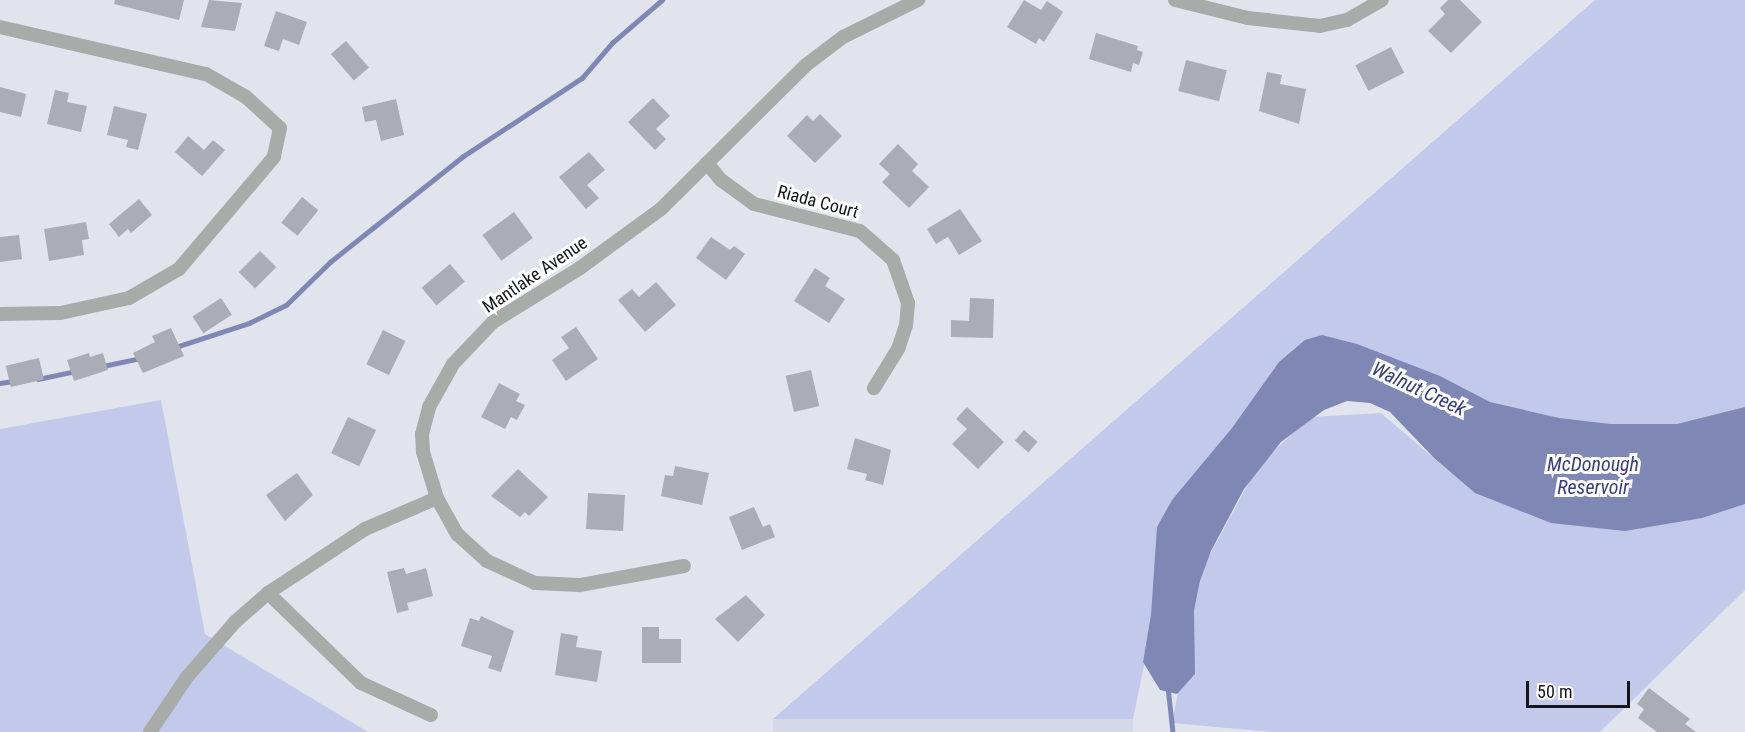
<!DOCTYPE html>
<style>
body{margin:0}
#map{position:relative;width:1745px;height:732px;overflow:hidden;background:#e1e4ed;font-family:"Roboto Condensed",sans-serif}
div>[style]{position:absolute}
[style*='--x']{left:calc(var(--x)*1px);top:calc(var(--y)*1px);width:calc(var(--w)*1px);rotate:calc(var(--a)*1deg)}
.built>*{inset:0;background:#d5d8e9;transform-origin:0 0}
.green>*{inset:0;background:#c2c9ea}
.water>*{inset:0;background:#7f88b5}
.stream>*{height:4.5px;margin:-2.25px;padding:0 2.25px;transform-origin:2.25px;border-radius:2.25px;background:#7f88b5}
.building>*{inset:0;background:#aaacb6;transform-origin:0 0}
.street>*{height:14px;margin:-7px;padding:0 7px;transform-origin:7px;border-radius:7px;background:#a8aba8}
span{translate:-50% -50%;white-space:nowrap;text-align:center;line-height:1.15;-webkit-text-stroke:6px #fff;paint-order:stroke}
.street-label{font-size:18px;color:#141518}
.water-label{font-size:20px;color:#363d78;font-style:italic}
.scale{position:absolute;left:1526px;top:681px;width:104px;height:27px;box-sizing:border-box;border:3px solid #141518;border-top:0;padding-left:8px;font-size:18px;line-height:21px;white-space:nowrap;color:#141518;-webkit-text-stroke:4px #fff;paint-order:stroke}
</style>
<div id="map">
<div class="built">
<div style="left:773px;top:719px;width:360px;height:19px"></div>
</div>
<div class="green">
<div style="clip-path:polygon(1595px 0,1745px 0,1745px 411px,1669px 442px,1485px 403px,1371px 361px,1171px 534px,1133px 719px,773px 719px)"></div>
<div style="clip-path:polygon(161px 400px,205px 634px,368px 732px,0 732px,0 429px)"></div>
<div style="clip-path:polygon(1381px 413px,1451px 473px,1745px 492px,1745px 590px,1600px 732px,1271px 732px,1172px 723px,1203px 567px,1258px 466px,1310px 417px)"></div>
</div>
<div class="water">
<div style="clip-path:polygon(1322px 335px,1357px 344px,1440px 376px,1490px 402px,1559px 418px,1610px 424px,1677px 424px,1745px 407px,1745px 504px,1702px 518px,1625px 531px,1551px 523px,1475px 493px,1434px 458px,1390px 412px,1370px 403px,1347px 401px,1324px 410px,1281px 442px,1244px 489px,1211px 551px,1200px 581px,1194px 611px,1195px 674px,1177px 694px,1160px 690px,1143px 662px,1151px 615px,1157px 527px,1172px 500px,1232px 428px,1279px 362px,1305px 340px)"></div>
</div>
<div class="stream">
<div style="--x:176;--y:347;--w:77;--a:-18.2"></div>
<div style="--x:249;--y:323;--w:41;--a:-25.9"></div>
<div style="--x:286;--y:305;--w:62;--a:-44.3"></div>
<div style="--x:330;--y:262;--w:169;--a:-38.5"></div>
<div style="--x:462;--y:157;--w:144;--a:-33.4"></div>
<div style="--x:582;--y:78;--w:46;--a:-49.4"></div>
<div style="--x:612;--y:43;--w:66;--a:-40.7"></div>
<div style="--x:103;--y:366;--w:40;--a:-12"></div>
<div style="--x:38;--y:379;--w:40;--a:-12"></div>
<div style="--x:0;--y:383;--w:15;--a:-8"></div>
<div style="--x:1168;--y:687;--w:45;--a:83.7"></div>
</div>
<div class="building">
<div style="clip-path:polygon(115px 0,184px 0,179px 20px,114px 4px)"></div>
<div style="clip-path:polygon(209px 0,242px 3px,235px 31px,201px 27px)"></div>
<div style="clip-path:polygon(1024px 0,1041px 10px,1047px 1px,1063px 12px,1044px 42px,1039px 38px,1036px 44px,1007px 27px)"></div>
<div style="clip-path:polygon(1448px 0,1460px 0,1482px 22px,1451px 53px,1428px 31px,1445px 14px,1440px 8px)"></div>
<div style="clip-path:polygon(276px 11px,307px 22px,299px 45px,283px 39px,279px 51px,264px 46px)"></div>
<div style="clip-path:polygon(1096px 33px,1138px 46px,1137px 50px,1143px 52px,1139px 65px,1133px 63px,1131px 72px,1089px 59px)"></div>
<div style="left:346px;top:41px;width:35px;height:20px;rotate:49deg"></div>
<div style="left:1391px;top:47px;width:29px;height:40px;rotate:63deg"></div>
<div style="left:1186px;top:60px;width:42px;height:32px;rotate:14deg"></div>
<div style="clip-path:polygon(1267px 72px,1282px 75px,1280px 84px,1306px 89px,1299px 124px,1259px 111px)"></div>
<div style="clip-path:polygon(0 87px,26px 94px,21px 117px,0 112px)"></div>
<div style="clip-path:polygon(55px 90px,69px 93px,67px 102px,87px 106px,81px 132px,47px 124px)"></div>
<div style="clip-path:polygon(653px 98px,670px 116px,656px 129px,666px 139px,655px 150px,628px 122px)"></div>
<div style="clip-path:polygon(396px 99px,404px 135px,381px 141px,376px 120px,365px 122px,362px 107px)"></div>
<div style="clip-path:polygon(114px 106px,147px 114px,138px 150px,126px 147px,128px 140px,107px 135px)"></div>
<div style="clip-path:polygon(820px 114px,842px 136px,815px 163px,787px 136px,807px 115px,813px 121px)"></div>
<div style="clip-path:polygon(188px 136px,204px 150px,213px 140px,225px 150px,202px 176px,175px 152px)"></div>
<div style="clip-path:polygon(898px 144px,918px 164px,912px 171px,929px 187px,909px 208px,882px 182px,890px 174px,879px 164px)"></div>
<div style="clip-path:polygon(589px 152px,605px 170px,587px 185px,599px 198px,586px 209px,559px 177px)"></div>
<div style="left:302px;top:197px;width:21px;height:33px;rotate:39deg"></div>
<div style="clip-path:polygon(139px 199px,152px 215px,131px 233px,128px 229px,119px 237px,109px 224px)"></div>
<div style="clip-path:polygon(960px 209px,982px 241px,959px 255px,948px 237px,936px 244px,927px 229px)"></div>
<div style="left:514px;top:212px;width:32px;height:39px;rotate:54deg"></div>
<div style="clip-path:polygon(86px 222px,89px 239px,82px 240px,84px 255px,49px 261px,44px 229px)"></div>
<div style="clip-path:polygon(19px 235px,22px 259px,0 262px,0 237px)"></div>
<div style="clip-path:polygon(711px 237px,730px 250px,734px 246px,745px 254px,726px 280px,696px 258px)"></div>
<div style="left:260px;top:251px;width:23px;height:30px;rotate:45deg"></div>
<div style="left:450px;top:264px;width:23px;height:37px;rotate:50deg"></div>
<div style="clip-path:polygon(815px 268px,830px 278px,825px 286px,845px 299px,829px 323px,794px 301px)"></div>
<div style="clip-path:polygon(656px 282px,676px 305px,645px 332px,618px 300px,632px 289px,639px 297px)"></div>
<div style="left:221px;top:298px;width:20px;height:34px;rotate:57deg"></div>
<div style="clip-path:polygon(970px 298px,994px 299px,993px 338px,951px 337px,951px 320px,969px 321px)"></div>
<div style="clip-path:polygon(576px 327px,598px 359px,566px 381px,552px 360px,569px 348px,561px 337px)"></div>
<div style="clip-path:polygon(171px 328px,184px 356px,143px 373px,133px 353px,155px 342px,152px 336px)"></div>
<div style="left:383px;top:330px;width:25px;height:38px;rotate:26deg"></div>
<div style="clip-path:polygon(89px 353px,90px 357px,103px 353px,108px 370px,74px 381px,67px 360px)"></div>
<div style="left:39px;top:358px;width:22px;height:34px;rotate:77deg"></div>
<div style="left:811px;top:370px;width:37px;height:26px;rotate:77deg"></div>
<div style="clip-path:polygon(499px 383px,520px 394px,516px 401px,525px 405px,517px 420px,511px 417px,505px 429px,481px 417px)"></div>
<div style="clip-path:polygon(967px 407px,1004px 442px,978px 469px,952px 444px,967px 429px,956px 419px)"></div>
<div style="left:348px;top:417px;width:31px;height:40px;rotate:25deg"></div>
<div style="left:1024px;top:430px;width:18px;height:14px;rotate:41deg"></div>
<div style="clip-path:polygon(855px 438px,891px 450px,883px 485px,865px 480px,867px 474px,847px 469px)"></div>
<div style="clip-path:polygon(675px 466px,709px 473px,702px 505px,661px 496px,665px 475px,673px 476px)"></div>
<div style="clip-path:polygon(518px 469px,548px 497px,529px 516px,525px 512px,520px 517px,491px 496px)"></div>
<div style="clip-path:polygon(297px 473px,313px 495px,285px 521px,266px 495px)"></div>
<div style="left:588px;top:493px;width:37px;height:36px;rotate:3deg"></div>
<div style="clip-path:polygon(754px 507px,763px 527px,770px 524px,775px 537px,742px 550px,729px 517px)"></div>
<div style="clip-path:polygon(404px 568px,406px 574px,426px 568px,433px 596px,407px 603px,409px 610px,397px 613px,387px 572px)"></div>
<div style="clip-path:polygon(746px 595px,765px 615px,738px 642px,715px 619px)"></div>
<div style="clip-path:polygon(481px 616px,514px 631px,501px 672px,488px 668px,492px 656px,461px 646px,470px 618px,479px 621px)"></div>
<div style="clip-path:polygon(642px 627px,659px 627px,659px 639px,681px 639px,681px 663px,642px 663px)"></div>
<div style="clip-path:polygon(561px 633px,578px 636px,576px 647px,602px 651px,597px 682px,555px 675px)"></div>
<div style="clip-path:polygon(1649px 688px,1690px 719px,1685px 724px,1696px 732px,1657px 732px,1638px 718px,1644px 709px,1637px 704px)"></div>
</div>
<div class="street">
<div style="--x:1175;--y:0;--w:75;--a:13.9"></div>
<div style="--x:1248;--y:18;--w:72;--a:6.3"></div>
<div style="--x:1320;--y:26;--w:28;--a:-13"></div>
<div style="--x:1347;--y:20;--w:40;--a:-29.7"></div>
<div style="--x:0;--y:27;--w:211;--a:12.9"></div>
<div style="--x:206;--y:74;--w:46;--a:29.9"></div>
<div style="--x:246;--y:97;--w:46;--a:42.4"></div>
<div style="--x:280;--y:128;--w:30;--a:102"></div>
<div style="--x:274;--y:157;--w:147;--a:130.3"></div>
<div style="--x:179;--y:269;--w:58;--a:149.9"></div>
<div style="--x:129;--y:298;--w:70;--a:167.6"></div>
<div style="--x:61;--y:313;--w:61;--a:179.1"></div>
<div style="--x:707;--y:163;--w:22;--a:51"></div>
<div style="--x:721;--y:180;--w:41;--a:36"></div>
<div style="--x:754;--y:204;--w:109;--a:14.3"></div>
<div style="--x:860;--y:231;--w:44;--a:41.3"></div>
<div style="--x:893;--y:260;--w:46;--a:70.8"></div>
<div style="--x:908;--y:303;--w:22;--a:95"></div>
<div style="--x:906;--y:325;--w:25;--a:108"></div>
<div style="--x:898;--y:349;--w:46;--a:121.6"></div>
<div style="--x:684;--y:566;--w:106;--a:169.6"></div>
<div style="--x:580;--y:585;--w:45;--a:-177.5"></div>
<div style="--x:535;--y:583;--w:53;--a:-155.4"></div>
<div style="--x:487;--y:561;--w:40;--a:-138"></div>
<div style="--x:457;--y:534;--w:41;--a:-119.1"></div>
<div style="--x:437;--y:498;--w:48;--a:-106.9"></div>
<div style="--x:423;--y:452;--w:18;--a:-93"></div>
<div style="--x:422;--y:434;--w:28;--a:-75"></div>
<div style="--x:429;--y:407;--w:49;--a:-60.8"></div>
<div style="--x:453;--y:364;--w:58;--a:-46.4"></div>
<div style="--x:493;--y:322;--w:102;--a:-31.8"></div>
<div style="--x:580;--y:268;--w:100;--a:-36.1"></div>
<div style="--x:661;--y:209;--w:204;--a:-44.8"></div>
<div style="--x:806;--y:65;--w:46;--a:-37.1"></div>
<div style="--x:843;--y:37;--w:84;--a:-26.3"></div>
<div style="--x:268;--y:593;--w:129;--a:44.1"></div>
<div style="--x:361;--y:683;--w:77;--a:24.6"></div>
<div style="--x:150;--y:732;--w:66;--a:-56.1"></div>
<div style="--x:187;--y:677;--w:73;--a:-48.9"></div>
<div style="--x:235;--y:622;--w:44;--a:-41.3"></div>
<div style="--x:268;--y:593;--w:116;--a:-33.4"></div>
<div style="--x:365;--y:529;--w:78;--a:-23.3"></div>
</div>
<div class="street-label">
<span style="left:818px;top:202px;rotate:15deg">Riada Court</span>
<span style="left:535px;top:275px;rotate:-34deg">Mantlake Avenue</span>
</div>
<div class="water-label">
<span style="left:1419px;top:389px;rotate:25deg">Walnut Creek</span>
<span style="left:1593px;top:476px">McDonough<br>Reservoir</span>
</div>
<div class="scale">50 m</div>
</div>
